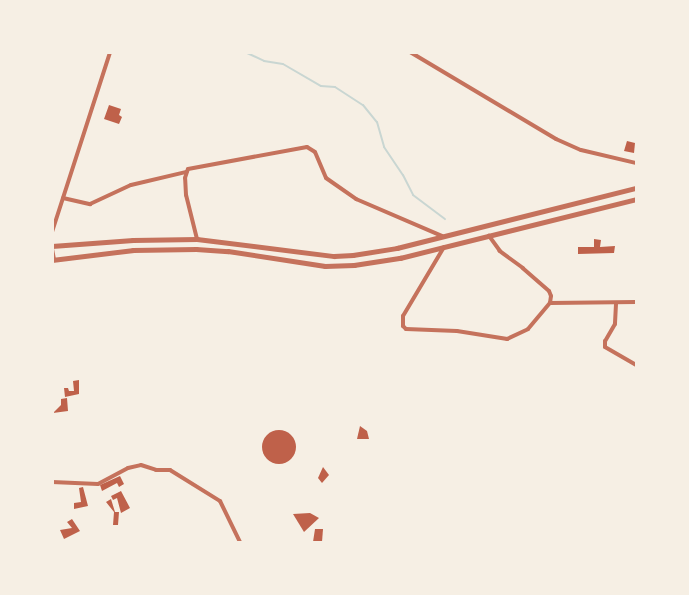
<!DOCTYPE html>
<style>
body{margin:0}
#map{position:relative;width:689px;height:595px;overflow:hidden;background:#f6efe4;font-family:"Alegreya Sans",sans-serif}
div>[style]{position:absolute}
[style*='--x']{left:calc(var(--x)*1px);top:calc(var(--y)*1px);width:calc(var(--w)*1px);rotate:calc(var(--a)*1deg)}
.stream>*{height:2px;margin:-1px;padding:0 1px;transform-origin:1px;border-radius:1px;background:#c9d6d2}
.building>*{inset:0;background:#bf614a}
.round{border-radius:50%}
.minor>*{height:4px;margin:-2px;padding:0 2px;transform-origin:2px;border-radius:2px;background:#c5725c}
.tertiary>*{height:4.5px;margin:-2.25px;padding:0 2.25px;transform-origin:2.25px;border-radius:2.25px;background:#c5725c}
span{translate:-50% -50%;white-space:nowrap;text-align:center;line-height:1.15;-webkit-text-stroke:4.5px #f6efe4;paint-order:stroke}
.frame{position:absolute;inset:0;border:54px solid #f6efe4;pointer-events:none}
</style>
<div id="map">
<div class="stream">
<div style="--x:245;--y:52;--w:21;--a:25"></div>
<div style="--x:264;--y:61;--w:19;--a:9"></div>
<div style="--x:283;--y:64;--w:44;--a:30.1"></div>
<div style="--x:321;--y:86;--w:14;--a:4"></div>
<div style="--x:335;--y:87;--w:33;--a:33"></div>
<div style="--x:363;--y:105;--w:22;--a:51"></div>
<div style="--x:377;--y:122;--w:26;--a:74"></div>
<div style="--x:384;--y:147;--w:34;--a:56"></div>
<div style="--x:403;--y:175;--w:22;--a:63"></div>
<div style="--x:413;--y:195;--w:40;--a:37"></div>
</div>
<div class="building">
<div style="clip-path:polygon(109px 105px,121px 109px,119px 115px,122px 117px,119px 124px,104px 119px)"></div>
<div style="clip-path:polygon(627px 141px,635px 143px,634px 153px,624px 151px)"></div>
<div style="clip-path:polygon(594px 239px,601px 240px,600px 247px,615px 246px,614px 253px,578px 254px,578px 247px,594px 247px)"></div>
<div style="clip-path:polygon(79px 380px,79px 394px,65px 397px,64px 388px,68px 388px,69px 391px,74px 391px,73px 381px)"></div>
<div style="clip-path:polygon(67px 398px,68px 411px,53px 413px,61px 405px,61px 399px)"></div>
<div style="clip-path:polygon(360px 426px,367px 431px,369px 439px,357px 439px)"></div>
<div class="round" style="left:262px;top:430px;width:34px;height:34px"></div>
<div style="clip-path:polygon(323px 467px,329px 475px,322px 483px,318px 478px)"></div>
<div style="clip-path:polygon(120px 476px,124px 484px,119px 487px,117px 483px,102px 491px,100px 485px)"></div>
<div style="clip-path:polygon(83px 487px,88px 506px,74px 509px,74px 503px,81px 502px,79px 488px)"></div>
<div style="clip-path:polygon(121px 491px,130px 508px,121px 513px,117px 498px,113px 500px,111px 496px)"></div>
<div style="clip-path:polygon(111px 499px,115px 512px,119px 512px,118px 525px,113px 525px,114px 512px,106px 502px)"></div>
<div style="clip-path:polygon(310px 513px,319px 518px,304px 532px,293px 514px)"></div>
<div style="clip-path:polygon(72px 519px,80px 531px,64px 539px,60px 530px,72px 528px,67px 522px)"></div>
<div style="clip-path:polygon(315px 529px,323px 529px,322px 542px,313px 542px)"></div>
</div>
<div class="minor">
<div style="--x:410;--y:52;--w:170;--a:30.8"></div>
<div style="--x:556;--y:139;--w:27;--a:24"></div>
<div style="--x:581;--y:150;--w:57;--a:13.3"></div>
<div style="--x:63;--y:198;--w:28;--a:13"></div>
<div style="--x:90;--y:204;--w:45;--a:-24.9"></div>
<div style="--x:131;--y:185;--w:57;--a:-13.3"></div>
<div style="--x:52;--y:232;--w:189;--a:-72.1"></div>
<div style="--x:197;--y:239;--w:45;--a:-104"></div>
<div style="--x:186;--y:195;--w:17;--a:-93"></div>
<div style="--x:185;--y:178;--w:9;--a:-72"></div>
<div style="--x:188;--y:169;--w:121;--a:-10.5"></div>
<div style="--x:307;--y:147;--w:9;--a:32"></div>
<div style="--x:315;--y:152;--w:28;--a:67"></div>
<div style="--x:326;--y:178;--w:37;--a:35"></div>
<div style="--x:356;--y:199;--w:94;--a:23.3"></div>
<div style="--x:444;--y:247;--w:80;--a:120.7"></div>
<div style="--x:403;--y:316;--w:10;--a:90"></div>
<div style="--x:403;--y:326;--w:4;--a:45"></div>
<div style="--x:406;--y:329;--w:51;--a:2.2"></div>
<div style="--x:457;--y:331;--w:51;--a:9.1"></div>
<div style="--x:507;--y:339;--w:23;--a:-25"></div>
<div style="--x:528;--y:329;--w:34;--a:-50"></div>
<div style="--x:550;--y:303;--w:7;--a:-82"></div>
<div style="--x:551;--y:296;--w:5;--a:-112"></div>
<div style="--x:549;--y:291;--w:35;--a:-139"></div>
<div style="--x:523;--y:268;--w:29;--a:-144"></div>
<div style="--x:500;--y:251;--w:19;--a:-126"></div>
<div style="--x:52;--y:249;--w:10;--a:79"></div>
<div style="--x:550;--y:303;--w:86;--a:-0.7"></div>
<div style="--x:616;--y:304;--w:20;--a:93"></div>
<div style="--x:615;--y:324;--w:20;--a:120"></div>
<div style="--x:605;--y:341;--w:6;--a:90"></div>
<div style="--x:605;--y:347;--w:36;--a:30"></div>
<div style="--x:52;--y:482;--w:46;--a:2.5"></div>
<div style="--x:98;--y:484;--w:34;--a:-28"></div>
<div style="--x:128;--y:468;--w:13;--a:-13"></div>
<div style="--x:141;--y:465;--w:16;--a:18"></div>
<div style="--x:156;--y:470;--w:14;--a:0"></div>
<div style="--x:170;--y:470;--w:59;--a:31.8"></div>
<div style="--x:220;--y:501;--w:46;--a:64"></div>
</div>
<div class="tertiary">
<div style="--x:52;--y:246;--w:81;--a:-4.2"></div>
<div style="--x:133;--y:240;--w:64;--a:-0.9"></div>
<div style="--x:197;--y:239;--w:138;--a:7.1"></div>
<div style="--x:334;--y:256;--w:19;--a:-3"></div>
<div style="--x:353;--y:255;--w:45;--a:-9"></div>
<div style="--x:397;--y:248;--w:246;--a:-14.1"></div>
<div style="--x:52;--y:260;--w:82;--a:-7"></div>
<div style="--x:133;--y:250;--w:63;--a:-0.9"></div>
<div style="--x:196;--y:249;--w:32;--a:4"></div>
<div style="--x:228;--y:251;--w:98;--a:8.8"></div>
<div style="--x:325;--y:266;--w:29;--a:-2"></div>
<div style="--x:354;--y:265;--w:47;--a:-8.7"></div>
<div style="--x:400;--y:258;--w:243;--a:-14"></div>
</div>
<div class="frame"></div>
</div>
